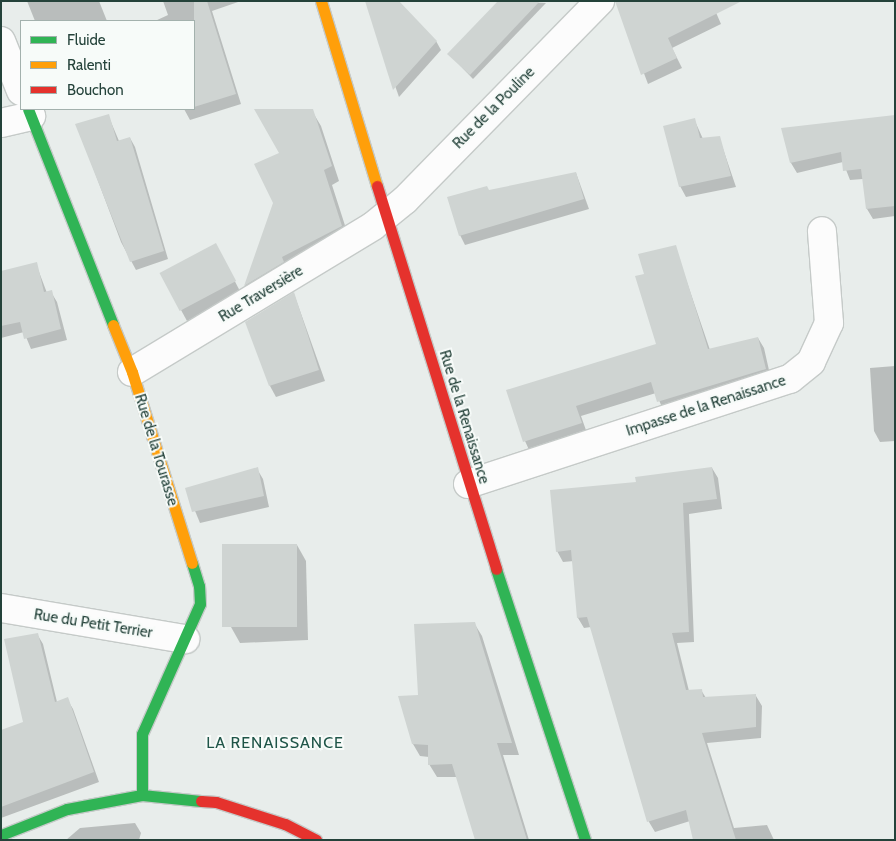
<!DOCTYPE html>
<meta charset="utf-8">
<style>
body{margin:0}
#map{position:relative;width:896px;height:841px;overflow:hidden;background:#e8edeb;font-family:Cabin,sans-serif}
div>[style]{position:absolute}
[style*='--x']{left:calc(var(--x)*1px);top:calc(var(--y)*1px);width:calc(var(--w)*1px);rotate:calc(var(--a)*1deg)}
.shadow>*{inset:0;background:#0003}
.building>*{inset:0;background:#cfd4d2;transform-origin:0 0}
.roads{filter:drop-shadow(1px 0 #c5cac8) drop-shadow(-1px 0 #c5cac8) drop-shadow(0 1px #c5cac8) drop-shadow(0 -1px #c5cac8)}
.street>*{height:28px;margin:-14px;padding:0 14px;transform-origin:14px;border-radius:14px;background:#fcfcfc}
.fast>*{height:11px;margin:-5.5px;padding:0 5.5px;transform-origin:5.5px;border-radius:5.5px;background:#30b455}
.slow>*{height:11px;margin:-5.5px;padding:0 5.5px;transform-origin:5.5px;border-radius:5.5px;background:#ff9f0a}
.jam>*{height:11px;margin:-5.5px;padding:0 5.5px;transform-origin:5.5px;border-radius:5.5px;background:#e5322d}
span{translate:-50% -50%;white-space:nowrap;text-align:center;line-height:1.15;-webkit-text-stroke:4px #f7fbf9;paint-order:stroke}
.street-label{font-size:15px;color:#24423a}
.neighbourhood-label{font-size:16px;color:#1f5548;letter-spacing:1px}
.frame{position:absolute;inset:0;border:2px solid #24423a;pointer-events:none}
.legend{position:absolute;left:20px;top:20px;width:175px;height:90px;box-sizing:border-box;background:#f7fbf9;border:1px solid #a3b1ad;margin:0;padding:6px 9px;list-style:none;font-size:15px;color:#24423a}
.legend li{display:flex;align-items:center;gap:10px;height:25px}
.legend b{width:25px;border:1px solid #a3b1ad}
</style>
<div id="map">
<div class="shadow">
<div style="clip-path:polygon(27px 1px,99px 1px,107px 21px,35px 21px)"></div>
<div style="clip-path:polygon(163px 1px,241px 1px,212px 11px,241px 104px,190px 120px,184px 109px,194px 109px,194px 21px,155px 21px,168px 15px)"></div>
<div style="clip-path:polygon(500px 1px,546px 3px,473px 79px,449px 54px)"></div>
<div style="clip-path:polygon(711px 1px,721px 24px,672px 48px,682px 68px,648px 84px,620px 10px)"></div>
<div style="clip-path:polygon(378px 37px,436px 41px,441px 50px,399px 97px)"></div>
<div style="clip-path:polygon(312px 111px,321px 126px,339px 181px,332px 185px,350px 241px,254px 300px,245px 286px,275px 203px,280px 153px)"></div>
<div style="clip-path:polygon(108px 115px,119px 141px,130px 138px,135px 147px,168px 259px,136px 270px,121px 242px,77px 125px)"></div>
<div style="clip-path:polygon(895px 116px,895px 216px,873px 219px,867px 209px,863px 179px,850px 180px,843px 162px,797px 173px,791px 163px,782px 129px)"></div>
<div style="clip-path:polygon(694px 119px,703px 139px,719px 137px,736px 187px,686px 197px,680px 186px)"></div>
<div style="clip-path:polygon(576px 173px,589px 209px,465px 245px,460px 235px,489px 191px)"></div>
<div style="clip-path:polygon(675px 247px,710px 350px,758px 338px,764px 348px,771px 379px,664px 412px,656px 393px,581px 416px,587px 433px,530px 452px,525px 441px,657px 345px,646px 275px)"></div>
<div style="clip-path:polygon(221px 255px,241px 293px,187px 321px,181px 310px)"></div>
<div style="clip-path:polygon(36px 264px,47px 293px,51px 292px,57px 302px,67px 340px,31px 349px,24px 332px,1px 338px,1px 272px)"></div>
<div style="clip-path:polygon(294px 294px,325px 381px,276px 397px,270px 386px)"></div>
<div style="clip-path:polygon(895px 366px,895px 441px,880px 442px,874px 431px,870px 368px)"></div>
<div style="clip-path:polygon(712px 468px,718px 478px,722px 509px,689px 514px,694px 642px,677px 643px,689px 691px,701px 690px,706px 698px,756px 696px,762px 706px,761px 738px,707px 743px,734px 828px,767px 825px,774px 840px,694px 840px,690px 821px,655px 832px,649px 822px,591px 627px,584px 628px,578px 618px,574px 561px,563px 562px,557px 551px,637px 483px)"></div>
<div style="clip-path:polygon(257px 469px,263px 479px,269px 507px,200px 523px,186px 489px)"></div>
<div style="clip-path:polygon(297px 545px,306px 561px,308px 640px,240px 643px,231px 627px)"></div>
<div style="clip-path:polygon(474px 623px,482px 636px,519px 755px,503px 755px,529px 840px,477px 840px,457px 777px,437px 777px,429px 764px,429px 757px,420px 756px,413px 744px,419px 696px)"></div>
<div style="clip-path:polygon(37px 634px,43px 644px,57px 702px,67px 699px,73px 709px,99px 782px,1px 818px,1px 731px,25px 723px)"></div>
<div style="clip-path:polygon(135px 823px,141px 833px,139px 840px,66px 840px,80px 828px)"></div>
</div>
<div class="building">
<div style="clip-path:polygon(194px 1px,207px 1px,236px 94px,194px 107px)"></div>
<div style="clip-path:polygon(365px 1px,399px 1px,437px 41px,393px 90px)"></div>
<div style="clip-path:polygon(498px 1px,540px 1px,470px 75px,447px 54px)"></div>
<div style="clip-path:polygon(615px 1px,742px 1px,668px 38px,677px 58px,641px 75px)"></div>
<div style="clip-path:polygon(254px 109px,313px 109px,332px 166px,324px 170px,342px 226px,282px 257px,284px 262px,244px 286px,273px 203px,254px 164px,279px 153px)"></div>
<div style="clip-path:polygon(109px 114px,117px 141px,130px 137px,164px 251px,130px 262px,75px 124px)"></div>
<div style="clip-path:polygon(895px 115px,895px 206px,866px 209px,861px 169px,843px 171px,841px 152px,790px 163px,781px 128px)"></div>
<div style="clip-path:polygon(695px 118px,700px 138px,720px 136px,731px 176px,679px 187px,663px 126px)"></div>
<div style="clip-path:polygon(576px 172px,584px 199px,459px 236px,447px 197px,487px 186px,489px 190px)"></div>
<div style="left:216px;top:243px;width:43px;height:64px;rotate:62deg"></div>
<div style="clip-path:polygon(676px 245px,708px 349px,758px 337px,766px 369px,657px 402px,651px 382px,576px 406px,582px 423px,523px 442px,506px 390px,656px 344px,635px 276px,644px 274px,638px 254px)"></div>
<div style="clip-path:polygon(37px 262px,44px 292px,52px 290px,61px 329px,24px 339px,20px 322px,1px 326px,1px 271px)"></div>
<div style="clip-path:polygon(294px 292px,319px 370px,269px 386px,245px 322px)"></div>
<div style="clip-path:polygon(258px 467px,264px 496px,192px 512px,185px 488px)"></div>
<div style="clip-path:polygon(712px 467px,717px 499px,683px 503px,689px 632px,672px 633px,686px 690px,702px 689px,703px 697px,756px 694px,756px 727px,702px 733px,736px 840px,693px 840px,686px 810px,647px 822px,587px 617px,577px 618px,571px 550px,556px 552px,550px 490px,636px 482px,635px 477px)"></div>
<div style="left:222px;top:544px;width:75px;height:83px"></div>
<div style="clip-path:polygon(475px 622px,512px 743px,497px 743px,527px 840px,475px 840px,452px 764px,428px 765px,428px 745px,412px 744px,398px 696px,418px 695px,414px 624px)"></div>
<div style="clip-path:polygon(38px 633px,55px 702px,68px 697px,94px 772px,1px 807px,1px 730px,23px 722px,4px 639px)"></div>
</div>
<div class="roads">
<div class="street">
<div style="--x:1;--y:41;--w:54;--a:68.2"></div>
<div style="--x:1;--y:123;--w:31;--a:-13"></div>
<div style="--x:132;--y:372;--w:282;--a:-31.2"></div>
<div style="--x:373;--y:226;--w:41;--a:-39.1"></div>
<div style="--x:405;--y:200;--w:279;--a:-45.6"></div>
<div style="--x:468;--y:484;--w:339;--a:-18.1"></div>
<div style="--x:790;--y:379;--w:27;--a:-39"></div>
<div style="--x:811;--y:362;--w:43;--a:-65.2"></div>
<div style="--x:829;--y:323;--w:92;--a:-94.4"></div>
<div style="--x:1;--y:608;--w:187;--a:9.6"></div>
</div>
<div class="fast">
<div style="--x:28;--y:109;--w:232;--a:68.5"></div>
<div style="--x:496;--y:569;--w:285;--a:71.8"></div>
<div style="--x:142;--y:795;--w:61;--a:-90"></div>
<div style="--x:142;--y:734;--w:142;--a:-66"></div>
<div style="--x:200;--y:604;--w:18;--a:-93"></div>
<div style="--x:199;--y:586;--w:24;--a:-107"></div>
<div style="--x:1;--y:835;--w:71;--a:-21.5"></div>
<div style="--x:67;--y:809;--w:76;--a:-10.6"></div>
<div style="--x:142;--y:795;--w:59;--a:5.8"></div>
</div>
<div class="slow">
<div style="--x:321;--y:1;--w:193;--a:73.2"></div>
<div style="--x:113;--y:325;--w:51;--a:68"></div>
<div style="--x:132;--y:372;--w:200;--a:72.6"></div>
</div>
<div class="jam">
<div style="--x:377;--y:186;--w:401;--a:72.7"></div>
<div style="--x:201;--y:801;--w:15;--a:4"></div>
<div style="--x:216;--y:802;--w:72;--a:17.7"></div>
<div style="--x:285;--y:824;--w:35;--a:27"></div>
</div>
</div>
<div class="street-label">
<span style="left:494px;top:108px;rotate:-45deg">Rue de la Pouline</span>
<span style="left:261px;top:294px;rotate:-31deg">Rue Traversière</span>
<span style="left:706px;top:406px;rotate:-18deg">Impasse de la Renaissance</span>
<span style="left:464px;top:417px;rotate:73deg">Rue de la Renaissance</span>
<span style="left:156px;top:450px;rotate:73deg">Rue de la Tourasse</span>
<span style="left:93px;top:624px;rotate:9deg">Rue du Petit Terrier</span>
</div>
<div class="neighbourhood-label">
<span style="left:275px;top:743px">LA RENAISSANCE</span>
</div>
<div class="frame"></div>
<ul class="legend">
<li><b style="height:6px;background:#30b455"></b>Fluide</li>
<li><b style="height:6px;background:#ff9f0a"></b>Ralenti</li>
<li><b style="height:6px;background:#e5322d"></b>Bouchon</li>
</ul>
</div>
